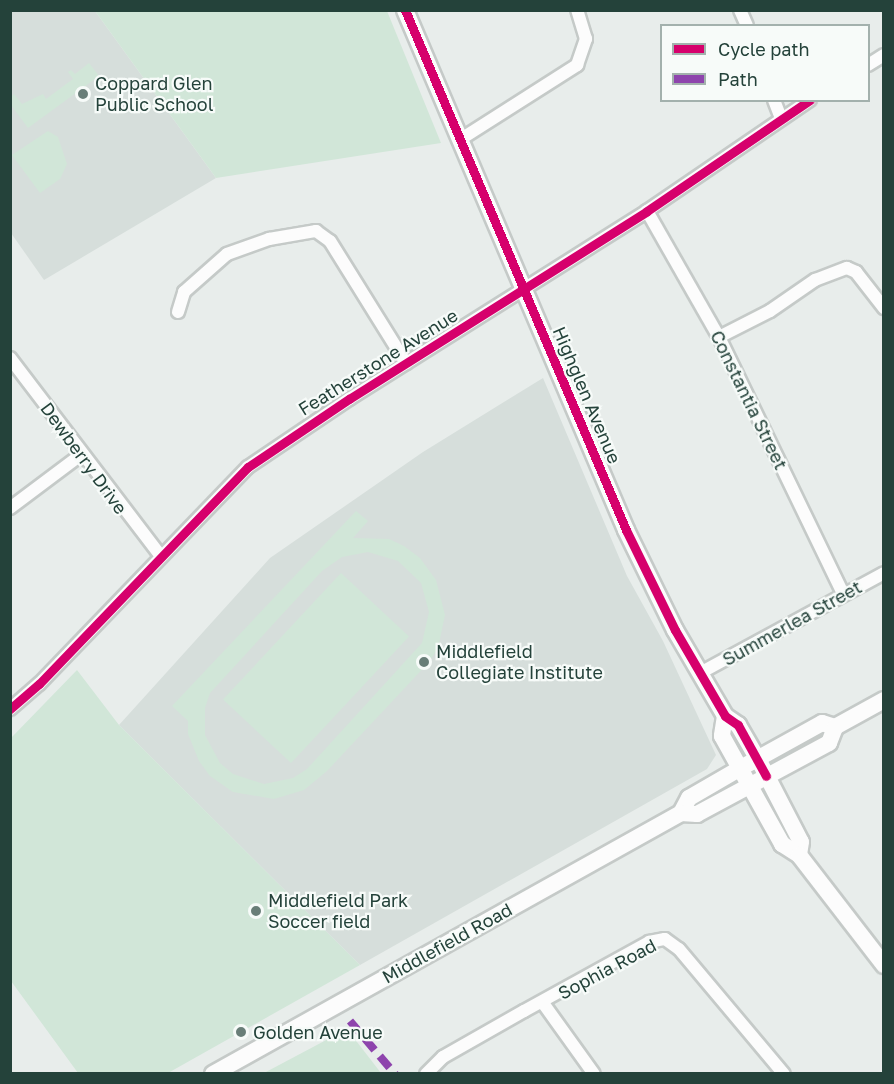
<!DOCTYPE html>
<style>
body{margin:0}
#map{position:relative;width:894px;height:1084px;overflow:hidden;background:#e8edeb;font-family:"Golos Text",sans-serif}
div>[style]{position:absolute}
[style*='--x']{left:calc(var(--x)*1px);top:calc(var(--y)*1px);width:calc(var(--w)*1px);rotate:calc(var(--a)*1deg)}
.built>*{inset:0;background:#d6dedb}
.green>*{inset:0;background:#d1e6d8;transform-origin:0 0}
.roads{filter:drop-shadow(2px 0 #c5cac8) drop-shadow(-2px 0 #c5cac8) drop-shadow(0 2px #c5cac8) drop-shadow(0 -2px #c5cac8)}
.street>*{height:12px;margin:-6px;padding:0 6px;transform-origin:6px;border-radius:6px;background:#fcfcfc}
.secondary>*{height:16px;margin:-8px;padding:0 8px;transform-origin:8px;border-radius:8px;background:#fcfcfc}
.quiet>*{height:8px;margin-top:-4px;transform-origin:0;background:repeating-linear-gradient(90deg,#8e44ad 0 15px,transparent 0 23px)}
.cycleway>*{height:9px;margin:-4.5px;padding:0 4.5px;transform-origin:4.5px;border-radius:4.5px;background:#d6006c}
.dots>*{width:16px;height:16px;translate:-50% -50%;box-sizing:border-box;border:3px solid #f7fbf9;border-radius:50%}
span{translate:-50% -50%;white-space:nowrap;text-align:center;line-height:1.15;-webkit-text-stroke:4.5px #f7fbf9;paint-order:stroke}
.poi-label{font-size:18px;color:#24423a}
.left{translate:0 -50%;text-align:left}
.street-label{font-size:18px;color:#24423a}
.frame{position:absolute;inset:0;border:12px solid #24423a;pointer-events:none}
.legend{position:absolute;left:660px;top:24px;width:210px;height:78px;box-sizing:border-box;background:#f7fbf9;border:2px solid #a3b1ad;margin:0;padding:8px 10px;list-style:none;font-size:18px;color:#24423a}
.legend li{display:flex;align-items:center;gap:12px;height:30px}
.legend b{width:30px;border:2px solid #a3b1ad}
</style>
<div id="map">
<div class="built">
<div style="clip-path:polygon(10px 11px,95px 11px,216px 178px,44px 280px,11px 233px)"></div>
<div style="clip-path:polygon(543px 378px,627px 576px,663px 641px,716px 755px,707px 769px,360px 965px,119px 725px,270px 558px,423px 452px)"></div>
</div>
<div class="green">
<div style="clip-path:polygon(95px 11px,387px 11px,441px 143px,216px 178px)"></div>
<div style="clip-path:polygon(89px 63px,99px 76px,28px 128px,11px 105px,11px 97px,14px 94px,22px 104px,43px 94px,46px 99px,73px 79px,68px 72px,71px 70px,75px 74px)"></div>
<div style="clip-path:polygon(48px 131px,58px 137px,67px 164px,60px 179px,40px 193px,12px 155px)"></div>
<div style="clip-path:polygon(evenodd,356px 511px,368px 521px,353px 538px,389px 539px,404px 546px,420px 558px,436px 580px,445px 615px,438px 648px,429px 662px,327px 771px,304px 790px,274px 799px,233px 792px,210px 776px,199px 761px,188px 734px,188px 721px,172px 706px,356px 511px,368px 552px,398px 561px,421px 583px,429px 612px,422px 643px,307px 769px,293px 778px,264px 784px,233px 774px,220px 763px,205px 735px,205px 708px,210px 693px,322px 571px,342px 557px,368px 552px)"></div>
<div style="left:341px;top:573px;width:93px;height:173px;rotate:43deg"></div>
<div style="clip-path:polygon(77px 670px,119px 725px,360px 965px,168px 1073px,78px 1073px,11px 981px,11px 738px)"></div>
<div style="clip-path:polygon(347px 1029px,381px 1073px,264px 1073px)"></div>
</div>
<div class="roads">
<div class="street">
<div style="--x:740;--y:10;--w:17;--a:66"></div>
<div style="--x:868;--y:65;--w:19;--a:-32"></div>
<div style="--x:774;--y:100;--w:19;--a:69"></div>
<div style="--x:461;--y:139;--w:138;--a:-32.5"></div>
<div style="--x:577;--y:65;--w:28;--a:-71"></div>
<div style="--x:586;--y:39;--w:30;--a:-107"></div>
<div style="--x:647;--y:211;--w:145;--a:60.3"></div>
<div style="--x:719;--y:337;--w:285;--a:64.2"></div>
<div style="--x:178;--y:312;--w:21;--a:-73"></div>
<div style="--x:184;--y:292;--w:57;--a:-41.5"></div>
<div style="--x:227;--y:254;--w:45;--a:-19.7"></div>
<div style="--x:269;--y:239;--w:48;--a:-9.7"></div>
<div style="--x:316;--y:231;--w:17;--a:36"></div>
<div style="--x:330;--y:241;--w:144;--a:58.1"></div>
<div style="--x:719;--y:337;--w:57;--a:-27"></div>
<div style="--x:770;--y:311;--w:55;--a:-34.6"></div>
<div style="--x:815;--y:280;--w:34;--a:-21"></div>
<div style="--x:847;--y:268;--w:10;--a:24"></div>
<div style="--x:856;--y:272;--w:46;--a:52.1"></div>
<div style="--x:10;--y:358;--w:249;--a:52.7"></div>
<div style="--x:10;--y:508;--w:90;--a:-36.9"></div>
<div style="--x:700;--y:673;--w:209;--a:-28.5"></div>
<div style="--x:10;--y:709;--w:38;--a:-41"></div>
<div style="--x:39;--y:684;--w:301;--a:-46.1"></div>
<div style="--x:248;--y:467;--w:122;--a:-34"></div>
<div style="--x:349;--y:399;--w:352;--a:-32.2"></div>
<div style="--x:647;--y:211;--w:197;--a:-34.3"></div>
<div style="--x:543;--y:1003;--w:87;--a:54.3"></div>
<div style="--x:426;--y:1074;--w:24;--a:-45"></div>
<div style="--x:443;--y:1057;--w:93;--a:-29.6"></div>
<div style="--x:524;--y:1011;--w:143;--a:-28.9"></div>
<div style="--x:649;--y:942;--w:16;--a:-11"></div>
<div style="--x:665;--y:939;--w:17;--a:36"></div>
<div style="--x:679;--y:949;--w:163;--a:50"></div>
</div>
<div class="secondary">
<div style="--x:405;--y:10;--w:565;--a:66.97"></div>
<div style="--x:626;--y:530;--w:111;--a:63.9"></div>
<div style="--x:675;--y:630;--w:99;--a:59.8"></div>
<div style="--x:725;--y:716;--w:16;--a:35"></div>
<div style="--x:738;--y:725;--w:39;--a:60"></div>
<div style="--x:758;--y:759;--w:93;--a:62.6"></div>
<div style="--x:801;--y:842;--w:13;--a:99"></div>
<div style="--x:725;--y:716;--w:20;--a:99"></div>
<div style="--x:722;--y:736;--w:124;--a:60.9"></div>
<div style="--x:782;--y:844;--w:20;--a:33"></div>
<div style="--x:799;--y:855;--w:139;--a:52.3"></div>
<div style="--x:681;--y:813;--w:17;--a:-62"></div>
<div style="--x:689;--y:798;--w:58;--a:-30.1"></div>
<div style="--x:739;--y:769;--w:95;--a:-29"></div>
<div style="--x:822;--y:723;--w:14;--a:17"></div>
<div style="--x:213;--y:1074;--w:536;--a:-29.15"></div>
<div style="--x:681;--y:813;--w:16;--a:4"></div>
<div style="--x:697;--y:814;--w:150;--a:-28.3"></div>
<div style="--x:829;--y:743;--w:17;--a:-69"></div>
<div style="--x:835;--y:727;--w:56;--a:-28.9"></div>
</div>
</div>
<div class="quiet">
<div style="--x:350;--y:1021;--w:70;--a:49.7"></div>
</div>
<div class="cycleway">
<div style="--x:405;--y:10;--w:565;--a:66.97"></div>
<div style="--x:626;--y:530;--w:111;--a:63.9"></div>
<div style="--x:675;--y:630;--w:99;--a:59.8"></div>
<div style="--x:725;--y:716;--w:16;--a:35"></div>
<div style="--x:738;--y:725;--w:58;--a:61.2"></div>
<div style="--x:10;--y:709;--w:38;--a:-41"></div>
<div style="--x:39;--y:684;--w:301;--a:-46.1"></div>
<div style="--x:248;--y:467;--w:122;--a:-34"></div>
<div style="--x:349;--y:399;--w:352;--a:-32.2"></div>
<div style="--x:647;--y:211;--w:197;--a:-34.3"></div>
</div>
<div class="dots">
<div style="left:83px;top:94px;background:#697e78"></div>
<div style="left:424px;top:662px;background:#697e78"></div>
<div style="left:256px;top:911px;background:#697e78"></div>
<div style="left:241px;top:1032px;background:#697e78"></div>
</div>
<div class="poi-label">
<span class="left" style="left:95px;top:94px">Coppard Glen<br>Public School</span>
<span class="left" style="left:436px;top:662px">Middlefield<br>Collegiate Institute</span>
<span class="left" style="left:268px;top:911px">Middlefield Park<br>Soccer field</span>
<span class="left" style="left:253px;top:1032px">Golden Avenue</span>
</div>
<div class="street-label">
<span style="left:378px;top:362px;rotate:-32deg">Featherstone Avenue</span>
<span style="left:587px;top:395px;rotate:67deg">Highglen Avenue</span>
<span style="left:749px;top:400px;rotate:64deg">Constantia Street</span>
<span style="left:84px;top:458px;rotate:54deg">Dewberry Drive</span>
<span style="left:792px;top:623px;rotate:-29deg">Summerlea Street</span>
<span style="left:447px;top:943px;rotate:-29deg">Middlefield Road</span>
<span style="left:607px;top:969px;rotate:-28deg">Sophia Road</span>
</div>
<div class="frame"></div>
<ul class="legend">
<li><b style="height:8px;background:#d6006c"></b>Cycle path</li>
<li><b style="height:8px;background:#8e44ad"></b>Path</li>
</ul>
</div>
